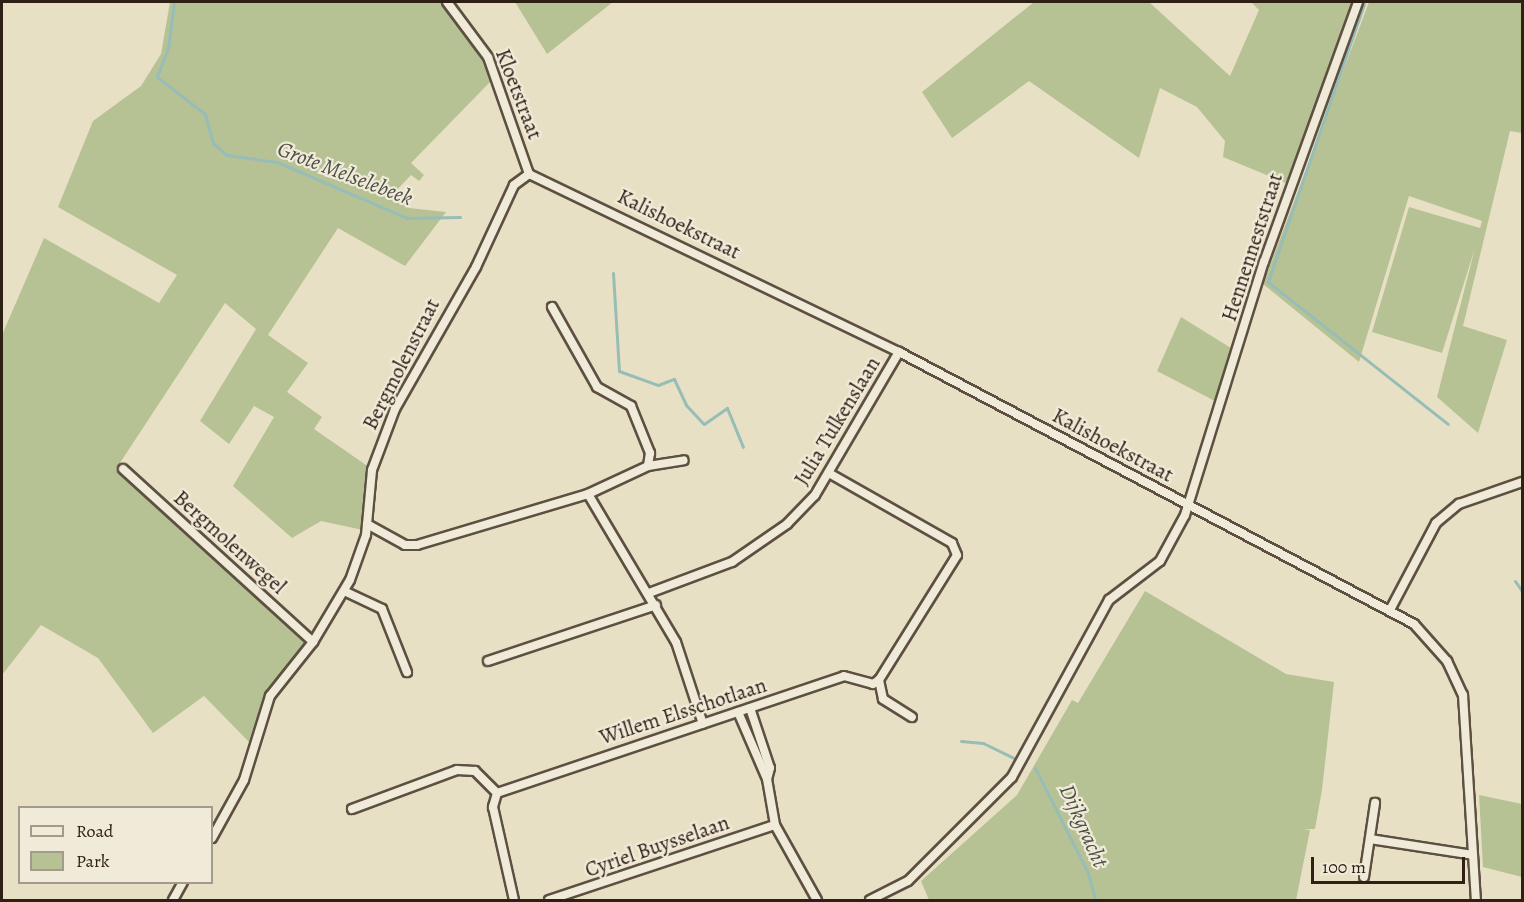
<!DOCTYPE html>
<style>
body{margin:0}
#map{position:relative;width:1524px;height:902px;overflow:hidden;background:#e8e0c5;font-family:Alegreya,serif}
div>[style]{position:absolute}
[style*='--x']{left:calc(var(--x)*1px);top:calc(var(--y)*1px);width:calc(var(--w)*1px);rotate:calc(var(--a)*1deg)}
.green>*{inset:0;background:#b7c294}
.stream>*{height:3px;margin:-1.5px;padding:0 1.5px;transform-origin:1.5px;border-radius:1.5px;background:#97bdb7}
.roads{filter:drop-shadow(2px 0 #5d5042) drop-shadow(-2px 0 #5d5042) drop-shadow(0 2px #5d5042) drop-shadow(0 -2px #5d5042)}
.minor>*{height:8px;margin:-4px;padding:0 4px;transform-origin:4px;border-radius:4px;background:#f0ebd9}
span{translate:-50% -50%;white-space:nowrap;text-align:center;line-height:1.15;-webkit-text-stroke:4.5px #f0ebd9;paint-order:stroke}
.street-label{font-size:21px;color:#2f2016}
.water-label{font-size:22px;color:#4e4f46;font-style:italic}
.frame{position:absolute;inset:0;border:3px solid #2f2016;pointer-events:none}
.legend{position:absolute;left:18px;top:806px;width:195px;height:78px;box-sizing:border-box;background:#f0ebd9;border:2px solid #a39a8b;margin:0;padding:8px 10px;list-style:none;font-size:18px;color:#2f2016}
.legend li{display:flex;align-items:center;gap:12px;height:30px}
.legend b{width:30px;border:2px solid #a39a8b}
.scale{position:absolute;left:1311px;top:857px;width:154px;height:27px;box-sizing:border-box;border:3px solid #2f2016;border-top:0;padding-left:8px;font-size:18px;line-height:21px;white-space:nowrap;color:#2f2016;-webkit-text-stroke:4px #f0ebd9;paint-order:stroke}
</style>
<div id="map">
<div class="green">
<div style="clip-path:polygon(170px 2px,441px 2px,471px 39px,492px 80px,411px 163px,424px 175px,419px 181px,411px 175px,393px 194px,409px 208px,446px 212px,405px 266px,338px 228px,268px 335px,308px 363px,287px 392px,322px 417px,314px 429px,369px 467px,363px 530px,321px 521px,292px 538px,233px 486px,274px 417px,254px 406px,229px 444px,200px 421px,256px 329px,225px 303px,116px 469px,309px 640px,265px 693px,249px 742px,204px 696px,153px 733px,98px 658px,41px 625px,2px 675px,2px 335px,44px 238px,159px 303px,177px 275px,58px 207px,93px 121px,141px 86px,161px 54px)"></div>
<div style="clip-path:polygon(515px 2px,613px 2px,547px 54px)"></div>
<div style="clip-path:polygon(1034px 2px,1149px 2px,1230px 76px,1259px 10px,1251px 2px,1353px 2px,1286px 183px,1223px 157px,1225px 141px,1197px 107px,1160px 88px,1139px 158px,1029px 81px,952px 138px,922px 92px)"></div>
<div style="clip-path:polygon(1369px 2px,1522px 2px,1522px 133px,1510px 131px,1463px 326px,1507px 340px,1478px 433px,1437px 397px,1475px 248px,1442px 353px,1372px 332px,1409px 207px,1480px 228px,1482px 221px,1409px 196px,1359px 362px,1263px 284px)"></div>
<div style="clip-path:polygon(1181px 317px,1231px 348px,1215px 401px,1157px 371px)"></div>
<div style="clip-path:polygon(1145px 591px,1286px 674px,1334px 682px,1322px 790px,1315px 829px,1304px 829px,1310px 830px,1296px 900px,929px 900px,921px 881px,1017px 795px,1072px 700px,1078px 703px)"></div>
<div style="clip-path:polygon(1479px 795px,1522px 804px,1522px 877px,1483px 867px)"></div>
</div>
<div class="stream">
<div style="--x:174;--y:2;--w:46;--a:97.4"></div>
<div style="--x:168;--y:48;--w:31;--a:111"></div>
<div style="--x:157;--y:77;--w:61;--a:37.6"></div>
<div style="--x:205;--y:114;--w:30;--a:75"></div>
<div style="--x:213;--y:143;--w:18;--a:41"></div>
<div style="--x:227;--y:155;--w:50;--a:8"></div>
<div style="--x:277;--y:162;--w:142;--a:23.3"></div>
<div style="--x:407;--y:218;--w:53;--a:-1.1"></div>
<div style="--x:1364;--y:4;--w:294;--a:109.1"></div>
<div style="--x:1268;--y:282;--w:229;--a:38.3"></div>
<div style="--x:613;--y:273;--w:98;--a:86.5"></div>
<div style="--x:619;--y:371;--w:41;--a:19.7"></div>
<div style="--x:658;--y:385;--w:17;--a:-21"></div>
<div style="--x:674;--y:379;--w:29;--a:65"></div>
<div style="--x:686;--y:405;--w:26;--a:47"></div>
<div style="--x:704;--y:424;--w:28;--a:-35"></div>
<div style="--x:727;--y:408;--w:42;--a:67.7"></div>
<div style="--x:1515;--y:581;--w:12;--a:55"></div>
<div style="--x:961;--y:741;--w:22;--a:5"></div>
<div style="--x:983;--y:743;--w:34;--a:26"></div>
<div style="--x:1035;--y:768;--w:118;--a:63.2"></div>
<div style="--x:1088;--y:873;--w:28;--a:75"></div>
</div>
<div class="roads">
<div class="minor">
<div style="--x:447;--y:2;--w:69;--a:53.3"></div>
<div style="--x:488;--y:57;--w:124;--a:70.7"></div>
<div style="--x:529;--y:174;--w:411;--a:25.7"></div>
<div style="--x:899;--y:352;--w:582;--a:27.84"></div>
<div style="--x:1414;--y:624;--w:50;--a:48.3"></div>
<div style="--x:1447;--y:661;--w:38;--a:65"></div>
<div style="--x:1463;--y:695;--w:205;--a:86.4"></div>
<div style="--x:552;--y:307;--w:92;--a:60.6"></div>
<div style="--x:597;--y:387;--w:39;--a:29"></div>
<div style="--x:631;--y:406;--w:51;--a:68"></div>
<div style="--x:650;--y:453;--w:13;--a:99"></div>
<div style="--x:123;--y:469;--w:257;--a:42.3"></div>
<div style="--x:588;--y:494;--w:172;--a:59.3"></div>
<div style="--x:676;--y:642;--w:86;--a:71.8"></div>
<div style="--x:367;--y:524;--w:43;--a:28.9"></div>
<div style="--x:405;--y:545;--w:12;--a:0"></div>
<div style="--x:417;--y:545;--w:178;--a:-16.6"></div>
<div style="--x:588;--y:494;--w:66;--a:-25"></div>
<div style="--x:648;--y:466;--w:36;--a:-9"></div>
<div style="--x:344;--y:591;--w:42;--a:25.3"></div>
<div style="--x:382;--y:609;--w:68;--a:68.4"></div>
<div style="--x:649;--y:593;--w:89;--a:-20.5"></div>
<div style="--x:732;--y:562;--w:67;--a:-34.6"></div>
<div style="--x:787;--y:524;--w:40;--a:-46"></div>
<div style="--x:815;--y:495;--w:166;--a:-59.6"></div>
<div style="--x:1390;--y:610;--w:98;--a:-62.1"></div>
<div style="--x:1436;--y:523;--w:30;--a:-40"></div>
<div style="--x:1459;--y:504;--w:67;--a:-19.2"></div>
<div style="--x:488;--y:661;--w:177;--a:-18.4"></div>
<div style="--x:879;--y:680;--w:19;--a:78"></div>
<div style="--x:883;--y:699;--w:34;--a:32"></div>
<div style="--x:750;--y:708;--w:63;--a:71.6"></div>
<div style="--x:770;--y:768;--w:11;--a:105"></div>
<div style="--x:767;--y:779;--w:47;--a:80.1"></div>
<div style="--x:775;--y:825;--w:86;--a:60.8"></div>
<div style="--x:738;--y:712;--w:73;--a:66.6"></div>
<div style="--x:497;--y:793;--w:366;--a:-18.6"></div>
<div style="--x:844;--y:676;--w:30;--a:15"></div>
<div style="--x:873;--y:684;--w:7;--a:-34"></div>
<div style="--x:879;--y:680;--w:147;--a:-58"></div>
<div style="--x:957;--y:555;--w:13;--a:-113"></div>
<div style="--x:952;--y:543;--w:142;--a:-150.4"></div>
<div style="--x:352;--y:809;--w:112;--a:-20.4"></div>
<div style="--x:457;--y:770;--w:18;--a:3"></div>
<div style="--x:475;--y:771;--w:31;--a:45"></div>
<div style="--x:497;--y:793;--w:15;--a:106"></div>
<div style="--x:493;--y:807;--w:95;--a:77.3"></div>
<div style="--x:212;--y:838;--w:66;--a:-61.1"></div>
<div style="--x:244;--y:780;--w:88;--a:-72.8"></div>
<div style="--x:270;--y:696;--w:69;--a:-51.5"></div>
<div style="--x:313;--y:642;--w:72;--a:-59.2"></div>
<div style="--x:350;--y:580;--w:48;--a:-70.4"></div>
<div style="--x:366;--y:535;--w:65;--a:-84.7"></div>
<div style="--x:372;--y:470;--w:65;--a:-69.3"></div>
<div style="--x:395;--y:409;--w:163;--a:-60.3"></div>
<div style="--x:476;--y:267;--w:90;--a:-65.1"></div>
<div style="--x:514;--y:185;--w:19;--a:-36"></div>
<div style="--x:1370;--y:839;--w:104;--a:8.8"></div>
<div style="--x:1364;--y:877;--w:75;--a:-81.5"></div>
<div style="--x:173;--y:900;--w:21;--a:-61"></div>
<div style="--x:549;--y:900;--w:238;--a:-18.4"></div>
<div style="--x:870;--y:900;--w:42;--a:-26.6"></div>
<div style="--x:908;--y:881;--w:147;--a:-45"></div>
<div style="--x:1012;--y:777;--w:202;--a:-61.3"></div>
<div style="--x:1109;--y:600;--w:64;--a:-37.4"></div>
<div style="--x:1160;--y:561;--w:52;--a:-61.5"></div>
<div style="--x:1185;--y:515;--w:265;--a:-72.7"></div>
<div style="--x:1264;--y:262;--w:276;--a:-70.1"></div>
</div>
</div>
<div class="street-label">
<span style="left:519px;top:94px;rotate:69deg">Kloetstraat</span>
<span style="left:679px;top:224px;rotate:26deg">Kalishoekstraat</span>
<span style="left:1252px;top:247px;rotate:-72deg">Hennenneststraat</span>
<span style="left:401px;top:364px;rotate:-63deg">Bergmolenstraat</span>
<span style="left:837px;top:421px;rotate:-59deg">Julia Tulkenslaan</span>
<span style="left:1113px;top:445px;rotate:28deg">Kalishoekstraat</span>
<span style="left:230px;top:542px;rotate:42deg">Bergmolenwegel</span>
<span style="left:683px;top:711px;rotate:-18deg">Willem Elsschotlaan</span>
<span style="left:657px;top:846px;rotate:-19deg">Cyriel Buysselaan</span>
</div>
<div class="water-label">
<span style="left:345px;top:174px;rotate:21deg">Grote Melselebeek</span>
<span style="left:1083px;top:826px;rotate:66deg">Dijkgracht</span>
</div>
<div class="frame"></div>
<ul class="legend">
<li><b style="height:8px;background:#f0ebd9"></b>Road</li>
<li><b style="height:16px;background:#b7c294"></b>Park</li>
</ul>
<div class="scale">100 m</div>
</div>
